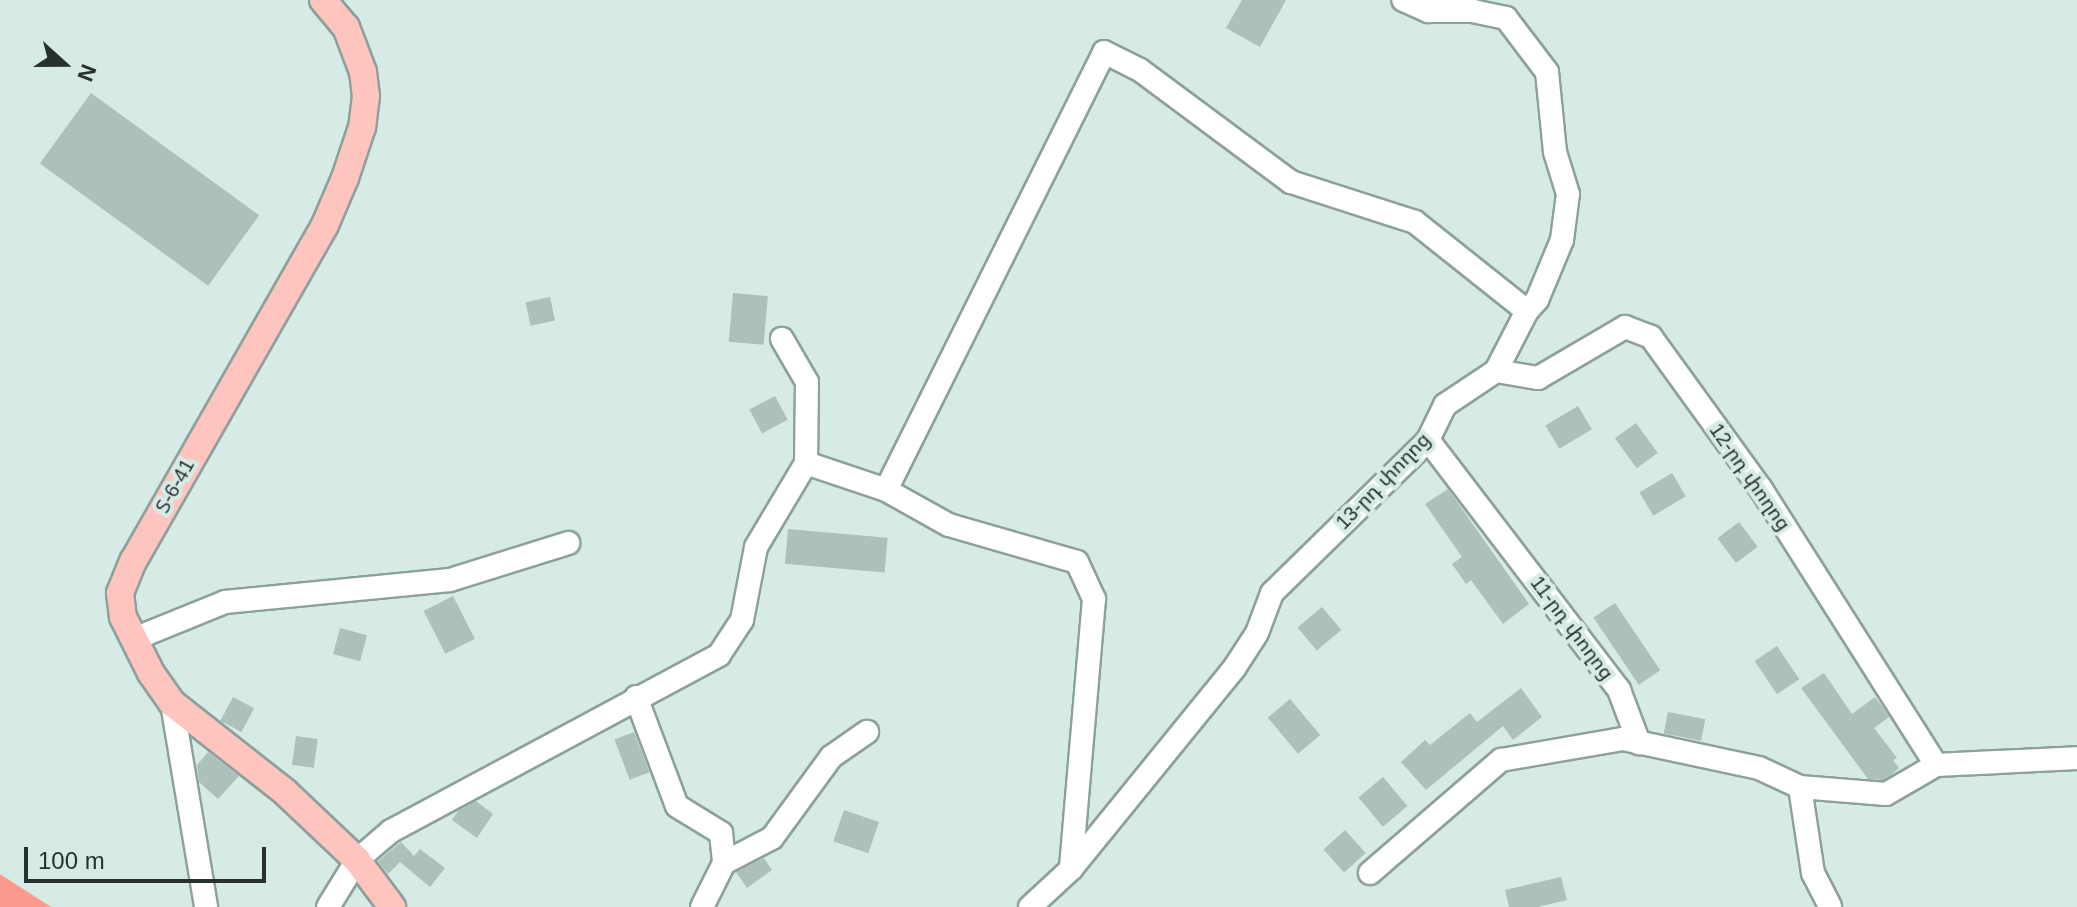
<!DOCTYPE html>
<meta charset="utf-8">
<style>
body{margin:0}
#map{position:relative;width:2077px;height:907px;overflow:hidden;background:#d6ebe6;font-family:Helvetica,"Noto Sans Armenian",sans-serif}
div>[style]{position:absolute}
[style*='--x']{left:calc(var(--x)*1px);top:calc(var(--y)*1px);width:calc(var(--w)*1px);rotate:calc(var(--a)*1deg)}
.green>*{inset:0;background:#fa9b8e}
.building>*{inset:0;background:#acc0bc;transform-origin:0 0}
.roads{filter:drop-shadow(2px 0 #8da09c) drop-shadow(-2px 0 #8da09c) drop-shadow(0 2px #8da09c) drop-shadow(0 -2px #8da09c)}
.minor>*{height:22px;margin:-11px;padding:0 11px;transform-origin:11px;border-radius:11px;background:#fff}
.major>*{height:26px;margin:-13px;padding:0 13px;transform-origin:13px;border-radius:13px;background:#fdc5be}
span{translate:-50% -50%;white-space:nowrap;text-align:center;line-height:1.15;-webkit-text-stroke:8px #d6ebe6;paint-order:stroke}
.street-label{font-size:20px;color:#293130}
.north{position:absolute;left:24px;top:24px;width:80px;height:80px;-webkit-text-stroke:6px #d6ebe6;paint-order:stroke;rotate:111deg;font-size:22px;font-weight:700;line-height:32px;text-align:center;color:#293130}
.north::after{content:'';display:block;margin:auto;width:28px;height:36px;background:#293130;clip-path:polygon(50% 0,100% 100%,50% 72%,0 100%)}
.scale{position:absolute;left:24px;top:847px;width:242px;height:36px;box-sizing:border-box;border:4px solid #293130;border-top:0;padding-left:10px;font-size:24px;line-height:28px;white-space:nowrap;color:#293130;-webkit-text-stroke:6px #d6ebe6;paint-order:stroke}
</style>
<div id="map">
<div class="green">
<div style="clip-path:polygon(0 874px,51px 907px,0 907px)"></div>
</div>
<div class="building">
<div style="clip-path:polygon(1242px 0,1286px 0,1260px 47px,1226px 28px)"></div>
<div style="left:91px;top:93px;width:208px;height:87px;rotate:36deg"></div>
<div style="left:733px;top:293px;width:35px;height:49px;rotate:5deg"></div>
<div style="left:550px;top:297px;width:24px;height:25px;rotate:78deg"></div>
<div style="left:775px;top:396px;width:27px;height:29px;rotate:62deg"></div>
<div style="left:1578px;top:406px;width:27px;height:38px;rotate:59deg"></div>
<div style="left:1636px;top:423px;width:37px;height:26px;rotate:54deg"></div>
<div style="left:1672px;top:473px;width:27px;height:38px;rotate:59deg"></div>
<div style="clip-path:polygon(1448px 489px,1529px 604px,1503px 624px,1471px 580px,1466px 584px,1452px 564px,1462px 557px,1425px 504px)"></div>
<div style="left:1739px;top:522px;width:31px;height:27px;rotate:53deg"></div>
<div style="left:788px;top:529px;width:100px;height:35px;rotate:5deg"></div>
<div style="left:453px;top:596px;width:48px;height:33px;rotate:63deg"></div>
<div style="left:1615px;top:603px;width:81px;height:26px;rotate:56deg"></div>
<div style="left:1322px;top:607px;width:30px;height:32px;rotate:50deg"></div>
<div style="left:340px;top:628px;width:28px;height:27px;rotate:15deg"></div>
<div style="left:1777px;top:646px;width:40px;height:27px;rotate:56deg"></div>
<div style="clip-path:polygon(1824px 673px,1852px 714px,1875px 697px,1884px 709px,1889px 717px,1874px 728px,1897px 758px,1893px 760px,1899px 768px,1890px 776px,1883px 780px,1868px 779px,1801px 688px)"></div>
<div style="clip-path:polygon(1521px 688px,1542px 717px,1513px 740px,1503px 726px,1426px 790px,1401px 762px,1425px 740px,1430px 745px,1470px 713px,1477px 722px)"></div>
<div style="left:233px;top:697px;width:24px;height:27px;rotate:28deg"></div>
<div style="left:1290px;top:699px;width:47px;height:29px;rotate:50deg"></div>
<div style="left:1668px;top:712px;width:38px;height:22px;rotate:11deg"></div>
<div style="left:634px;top:732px;width:43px;height:21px;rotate:69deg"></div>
<div style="left:296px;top:736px;width:22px;height:29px;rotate:8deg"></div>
<div style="clip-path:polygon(208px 752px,239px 776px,218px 799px,199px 782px,197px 765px)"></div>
<div style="left:1383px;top:777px;width:38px;height:32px;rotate:50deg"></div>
<div style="clip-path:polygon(476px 801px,493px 814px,477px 838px,452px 820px,458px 811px)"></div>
<div style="left:844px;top:810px;width:37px;height:33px;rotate:19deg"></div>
<div style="left:1345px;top:830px;width:31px;height:29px;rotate:48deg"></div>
<div style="clip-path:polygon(401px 842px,414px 856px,420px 849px,445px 868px,430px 887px,400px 862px,388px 874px,378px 861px)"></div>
<div style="clip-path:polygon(764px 858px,772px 870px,747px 888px,736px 872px)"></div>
<div style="clip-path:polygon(1561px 877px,1567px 900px,1538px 907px,1509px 907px,1505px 890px)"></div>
</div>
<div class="roads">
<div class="minor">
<div style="--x:1496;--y:371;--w:43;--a:9.5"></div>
<div style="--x:1538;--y:378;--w:101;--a:-30.4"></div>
<div style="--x:1625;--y:327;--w:28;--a:21"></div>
<div style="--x:1651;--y:337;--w:188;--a:54.1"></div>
<div style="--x:1761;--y:489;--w:327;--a:57.6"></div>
<div style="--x:1428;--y:440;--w:315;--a:52.6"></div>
<div style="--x:1619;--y:690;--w:57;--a:69.3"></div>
<div style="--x:806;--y:463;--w:84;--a:18.6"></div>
<div style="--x:886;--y:490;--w:72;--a:29.1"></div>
<div style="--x:949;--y:525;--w:133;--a:16.1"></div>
<div style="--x:1077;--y:562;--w:41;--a:65.3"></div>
<div style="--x:1094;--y:599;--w:271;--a:94.9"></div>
<div style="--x:886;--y:490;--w:489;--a:-63.5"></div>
<div style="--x:1104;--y:52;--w:40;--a:26.6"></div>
<div style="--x:1140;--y:70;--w:188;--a:36.6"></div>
<div style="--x:1291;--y:182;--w:130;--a:17.9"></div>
<div style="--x:1415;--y:222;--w:143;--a:38.5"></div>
<div style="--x:134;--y:639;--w:98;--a:-22.1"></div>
<div style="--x:225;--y:602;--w:226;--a:-5.6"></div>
<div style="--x:450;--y:580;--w:124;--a:-17.4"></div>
<div style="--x:636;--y:697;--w:116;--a:69.4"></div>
<div style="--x:677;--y:806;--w:52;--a:31.5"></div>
<div style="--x:721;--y:833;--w:30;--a:84"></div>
<div style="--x:172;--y:703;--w:207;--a:80.5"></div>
<div style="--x:1800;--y:787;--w:87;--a:81.4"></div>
<div style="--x:1813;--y:873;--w:38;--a:63"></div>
<div style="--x:1370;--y:873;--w:173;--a:-40.8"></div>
<div style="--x:1501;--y:760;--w:124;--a:-9.8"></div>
<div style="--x:1623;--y:739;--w:139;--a:12"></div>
<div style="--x:1759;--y:768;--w:45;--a:24.9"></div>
<div style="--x:1800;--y:787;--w:86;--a:4.7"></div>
<div style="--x:1886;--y:794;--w:58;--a:-30.1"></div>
<div style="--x:1936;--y:765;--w:141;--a:-2.8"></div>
<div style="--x:328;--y:907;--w:55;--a:-58.3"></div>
<div style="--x:357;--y:860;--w:45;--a:-40.5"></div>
<div style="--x:391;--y:831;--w:372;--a:-28.2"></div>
<div style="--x:719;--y:655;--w:42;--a:-56.7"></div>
<div style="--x:742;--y:620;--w:74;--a:-79.1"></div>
<div style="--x:756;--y:547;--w:98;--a:-59.2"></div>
<div style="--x:806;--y:463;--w:81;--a:-89.3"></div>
<div style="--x:807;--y:382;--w:50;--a:-120.2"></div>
<div style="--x:702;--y:907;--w:49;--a:-63.4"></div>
<div style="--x:724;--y:863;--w:54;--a:-27.5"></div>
<div style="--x:772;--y:838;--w:100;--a:-53.9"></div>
<div style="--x:831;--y:757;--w:44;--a:-34.8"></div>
<div style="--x:1030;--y:907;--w:56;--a:-42.8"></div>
<div style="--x:1071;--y:869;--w:260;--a:-50.9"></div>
<div style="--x:1235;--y:667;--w:40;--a:-57.1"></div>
<div style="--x:1257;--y:633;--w:43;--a:-69.4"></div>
<div style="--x:1272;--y:593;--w:219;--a:-44.4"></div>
<div style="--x:1428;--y:440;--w:39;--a:-64"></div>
<div style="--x:1445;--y:405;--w:61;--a:-33.7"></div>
<div style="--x:1496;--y:371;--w:68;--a:-62.7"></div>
<div style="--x:1527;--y:311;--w:15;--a:-48"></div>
<div style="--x:1537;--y:300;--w:65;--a:-67.4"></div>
<div style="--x:1562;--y:240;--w:46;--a:-82.6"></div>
<div style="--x:1568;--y:194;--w:44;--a:-107.2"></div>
<div style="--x:1555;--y:152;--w:80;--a:-95.7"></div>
<div style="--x:1547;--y:72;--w:68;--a:-127.2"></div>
<div style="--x:1506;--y:18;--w:33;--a:-168"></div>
<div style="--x:1474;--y:11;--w:46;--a:180"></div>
<div style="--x:1428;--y:11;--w:27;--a:-156"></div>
</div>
<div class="major">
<div style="--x:323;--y:0;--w:35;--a:50"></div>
<div style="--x:346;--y:27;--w:48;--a:69.3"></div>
<div style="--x:363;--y:72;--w:24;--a:83"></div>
<div style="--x:366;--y:96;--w:31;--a:97"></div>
<div style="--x:362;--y:127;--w:54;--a:108.4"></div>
<div style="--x:345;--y:178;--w:51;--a:113.1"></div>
<div style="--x:325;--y:225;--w:387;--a:119.7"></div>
<div style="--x:133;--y:561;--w:35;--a:112"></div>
<div style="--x:120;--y:593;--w:24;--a:83"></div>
<div style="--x:123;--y:617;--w:63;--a:63.4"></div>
<div style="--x:151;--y:673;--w:37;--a:55"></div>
<div style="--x:172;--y:703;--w:144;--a:38.2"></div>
<div style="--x:285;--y:792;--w:99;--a:43.4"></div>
<div style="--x:357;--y:860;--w:59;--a:53.3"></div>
</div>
</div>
<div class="street-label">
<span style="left:1750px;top:477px;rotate:55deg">12-րդ փողոց</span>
<span style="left:1383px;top:481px;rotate:-46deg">13-րդ փողոց</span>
<span style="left:175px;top:486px;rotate:-61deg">Տ-6-41</span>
<span style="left:1572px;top:628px;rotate:53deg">11-րդ փողոց</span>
</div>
<div class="north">N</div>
<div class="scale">100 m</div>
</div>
